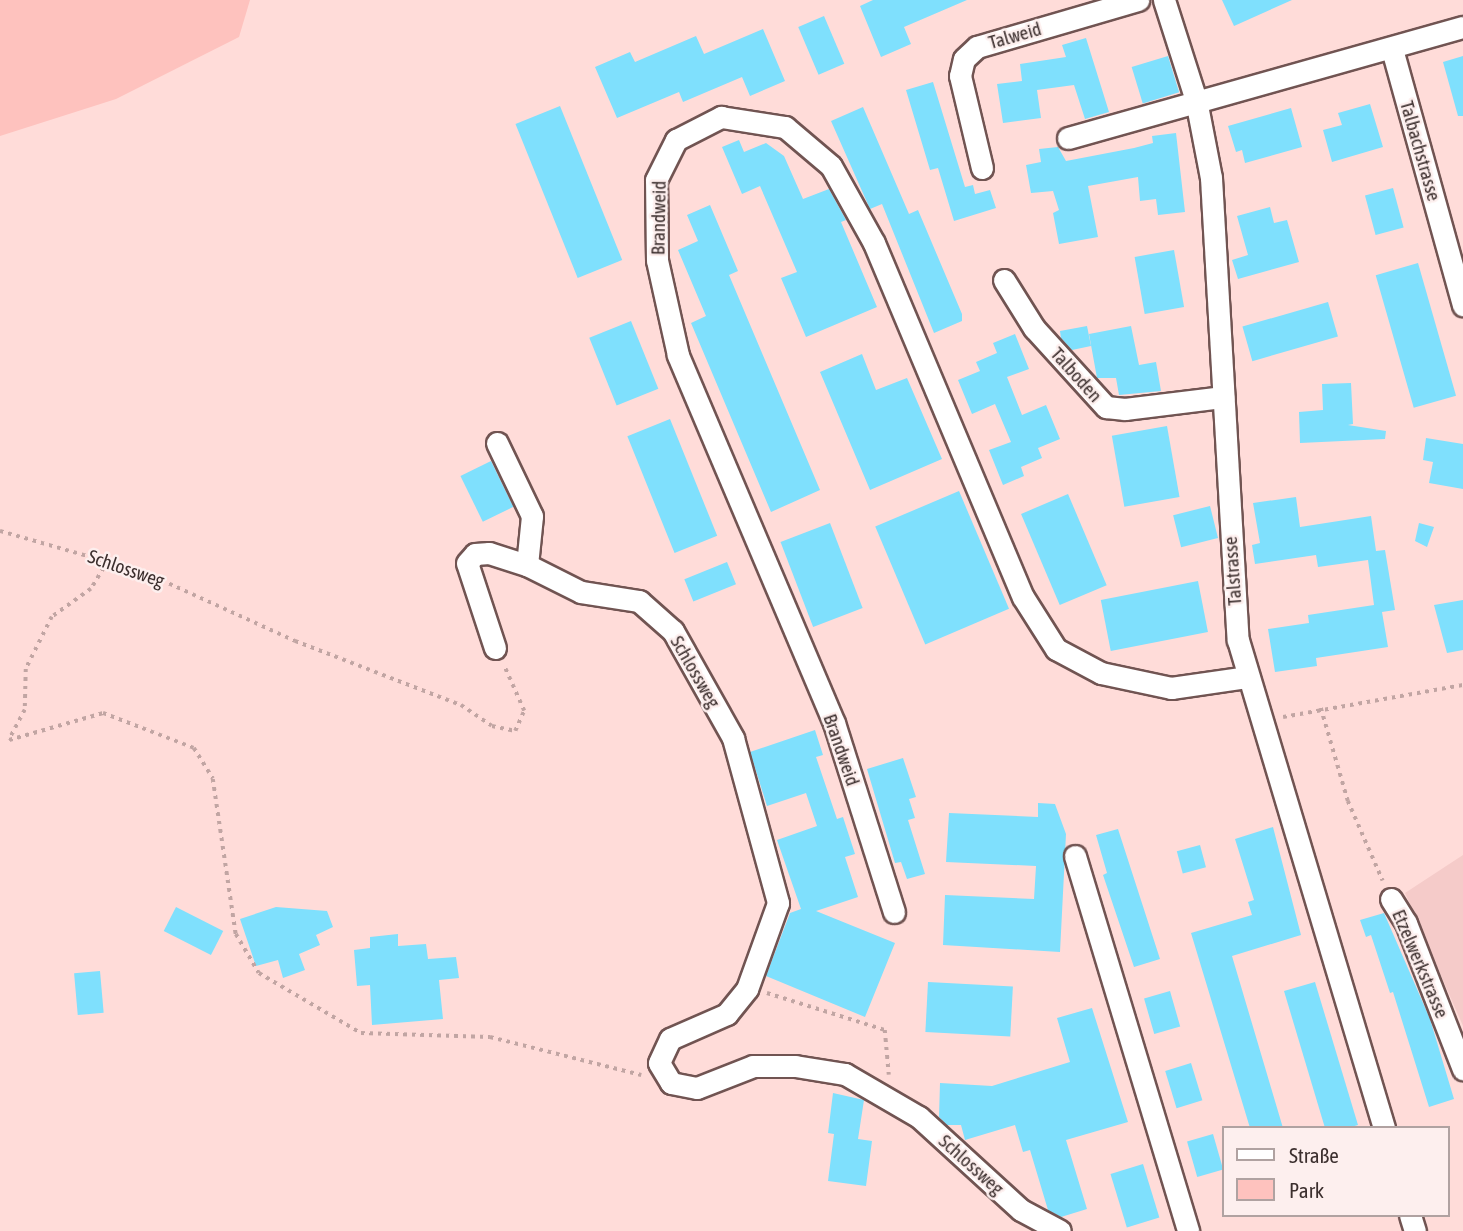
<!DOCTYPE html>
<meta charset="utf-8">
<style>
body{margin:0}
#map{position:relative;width:1463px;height:1231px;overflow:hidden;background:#ffdcd9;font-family:"Asap Condensed",sans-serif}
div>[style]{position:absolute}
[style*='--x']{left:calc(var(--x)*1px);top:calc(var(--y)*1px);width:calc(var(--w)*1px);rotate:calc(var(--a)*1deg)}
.built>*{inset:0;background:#f5cbc9}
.green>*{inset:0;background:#fec2be}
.building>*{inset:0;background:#7fe0fd;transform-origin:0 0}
.path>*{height:3.5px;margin-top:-1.75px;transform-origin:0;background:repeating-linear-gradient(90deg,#c1a5a3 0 3.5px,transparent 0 8.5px)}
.roads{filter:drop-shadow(2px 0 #715452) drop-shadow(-2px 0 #715452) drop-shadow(0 2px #715452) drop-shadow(0 -2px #715452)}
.minor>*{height:21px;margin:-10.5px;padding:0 10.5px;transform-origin:10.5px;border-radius:10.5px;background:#fff}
span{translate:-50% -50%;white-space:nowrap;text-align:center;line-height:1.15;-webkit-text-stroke:5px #fdefee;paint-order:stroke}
.street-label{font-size:19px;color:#3c2f2e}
.legend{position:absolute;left:1222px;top:1126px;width:228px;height:91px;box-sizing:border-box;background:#fdefee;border:2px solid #b0a2a1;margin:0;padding:9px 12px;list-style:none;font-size:21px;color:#3c2f2e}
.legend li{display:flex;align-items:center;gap:14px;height:35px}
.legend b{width:35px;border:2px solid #b0a2a1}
</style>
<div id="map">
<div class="built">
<div style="clip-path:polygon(1463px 855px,1463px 1026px,1405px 893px)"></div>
</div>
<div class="green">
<div style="clip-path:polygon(0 0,250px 0,239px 37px,116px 99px,0 136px)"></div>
</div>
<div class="building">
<div style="clip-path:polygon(873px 0,967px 0,904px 27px,911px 44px,881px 57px,860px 6px)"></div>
<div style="clip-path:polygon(1222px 0,1292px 0,1234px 26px)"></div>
<div style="left:824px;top:16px;width:52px;height:28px;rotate:67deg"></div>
<div style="clip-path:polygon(763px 29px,785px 81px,750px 96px,742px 77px,683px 102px,679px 92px,617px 118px,595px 67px,630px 52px,635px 62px,696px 36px,704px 54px)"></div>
<div style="clip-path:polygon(1086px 38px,1109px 112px,1085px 119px,1074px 85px,1037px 90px,1041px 118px,1003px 123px,997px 84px,1022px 81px,1020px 64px,1066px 57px,1062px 45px)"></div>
<div style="left:1168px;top:56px;width:38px;height:38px;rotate:73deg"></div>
<div style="clip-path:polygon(1463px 56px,1463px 116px,1458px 116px,1443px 62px)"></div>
<div style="clip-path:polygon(933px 82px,965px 187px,973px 185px,975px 194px,990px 190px,996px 208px,954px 221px,938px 168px,930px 170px,906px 90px)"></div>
<div style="clip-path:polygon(1370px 104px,1383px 147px,1332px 162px,1323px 130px,1342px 125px,1338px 113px)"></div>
<div style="left:560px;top:106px;width:166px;height:48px;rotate:68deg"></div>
<div style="clip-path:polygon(863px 107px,909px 214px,918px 210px,962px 314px,962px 321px,934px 333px,882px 204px,870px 209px,831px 121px)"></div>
<div style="clip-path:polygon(1291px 108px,1302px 147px,1245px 163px,1242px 150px,1236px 152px,1228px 126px)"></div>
<div style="clip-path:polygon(1176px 133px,1185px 212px,1158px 215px,1156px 199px,1140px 201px,1138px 177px,1088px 186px,1098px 237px,1059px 244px,1053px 213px,1059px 210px,1053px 191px,1031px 193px,1026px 165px,1041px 162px,1039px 149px,1058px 147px,1066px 161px,1134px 148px,1153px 143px,1152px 136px)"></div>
<div style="clip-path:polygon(739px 140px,744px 152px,766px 143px,784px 156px,803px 199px,829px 189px,846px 220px,841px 222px,877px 307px,806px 337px,781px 278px,797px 272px,760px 186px,742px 194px,722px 147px)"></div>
<div style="left:1393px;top:188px;width:41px;height:29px;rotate:75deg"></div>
<div style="clip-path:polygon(710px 205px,738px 271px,729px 275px,820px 490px,771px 512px,691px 323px,706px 316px,678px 250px,698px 241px,687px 215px)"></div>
<div style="clip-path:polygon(1270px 207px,1274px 223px,1287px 220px,1299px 262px,1238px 279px,1232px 260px,1248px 255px,1237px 216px)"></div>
<div style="left:1174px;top:250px;width:58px;height:40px;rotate:80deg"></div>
<div style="left:1418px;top:263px;width:138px;height:44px;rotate:74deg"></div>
<div style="left:1328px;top:302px;width:36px;height:89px;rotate:74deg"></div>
<div style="left:631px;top:321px;width:73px;height:45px;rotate:68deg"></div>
<div style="clip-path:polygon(1087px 326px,1091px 346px,1072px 350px,1061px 338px,1060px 331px)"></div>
<div style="clip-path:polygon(1131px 326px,1139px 365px,1156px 362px,1161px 391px,1119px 395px,1116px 378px,1097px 378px,1089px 334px)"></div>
<div style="clip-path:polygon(1015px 334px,1029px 369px,1007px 377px,1022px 415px,1046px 405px,1060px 439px,1038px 448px,1042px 458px,1021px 467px,1024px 476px,1003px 485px,989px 450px,1011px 442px,995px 404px,972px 414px,958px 380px,980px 371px,976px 362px,997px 353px,993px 343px)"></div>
<div style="clip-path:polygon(862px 354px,876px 390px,907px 378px,942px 459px,870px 490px,820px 372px)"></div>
<div style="clip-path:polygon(1351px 383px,1353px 424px,1348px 425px,1386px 431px,1385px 439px,1300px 443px,1299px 412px,1323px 410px,1322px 384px)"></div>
<div style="left:670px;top:419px;width:126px;height:46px;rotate:68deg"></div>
<div style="left:1167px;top:426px;width:72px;height:56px;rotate:80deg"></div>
<div style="clip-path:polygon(1426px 438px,1463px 444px,1463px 489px,1429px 483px,1433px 462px,1423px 460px)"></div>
<div style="left:491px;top:461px;width:51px;height:34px;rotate:64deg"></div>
<div style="left:959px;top:491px;width:128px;height:91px;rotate:67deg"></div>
<div style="left:1068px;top:494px;width:99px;height:51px;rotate:67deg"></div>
<div style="clip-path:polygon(1296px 497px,1300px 527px,1371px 516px,1376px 551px,1385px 550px,1395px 610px,1382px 612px,1388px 647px,1316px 658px,1317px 666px,1275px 672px,1268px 629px,1309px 623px,1308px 615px,1374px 605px,1368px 560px,1318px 567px,1316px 555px,1255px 564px,1252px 545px,1260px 543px,1253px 503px)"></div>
<div style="left:1210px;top:506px;width:33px;height:38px;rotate:76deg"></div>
<div style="left:830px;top:523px;width:91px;height:53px;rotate:69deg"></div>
<div style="clip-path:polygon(1419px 523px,1434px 527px,1427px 547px,1415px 541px)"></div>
<div style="left:727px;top:562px;width:24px;height:46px;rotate:68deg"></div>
<div style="left:1198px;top:581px;width:52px;height:99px;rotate:79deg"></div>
<div style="clip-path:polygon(1463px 600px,1463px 650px,1447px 653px,1434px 605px)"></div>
<div style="clip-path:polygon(815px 730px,823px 755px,816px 757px,837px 819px,843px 817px,855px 854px,845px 857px,858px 897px,816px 911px,895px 943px,865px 1017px,766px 976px,790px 913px,801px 909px,777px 840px,817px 826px,806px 793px,767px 806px,750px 752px)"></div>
<div style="clip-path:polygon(903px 758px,916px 797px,909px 799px,915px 818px,908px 820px,925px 874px,907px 879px,901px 862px,895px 863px,867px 769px)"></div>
<div style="clip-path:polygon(1038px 803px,1055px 804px,1066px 834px,1060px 952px,943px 945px,945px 895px,1034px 899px,1036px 866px,946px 862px,949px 813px,1038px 817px)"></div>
<div style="clip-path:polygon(1273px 827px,1301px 935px,1232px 956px,1283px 1128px,1250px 1128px,1191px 933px,1252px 915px,1248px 902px,1254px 900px,1235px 839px)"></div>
<div style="clip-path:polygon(1118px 829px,1160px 959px,1134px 967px,1103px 875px,1107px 873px,1096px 835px)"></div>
<div style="left:1200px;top:845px;width:23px;height:24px;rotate:75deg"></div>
<div style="left:176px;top:907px;width:53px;height:27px;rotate:27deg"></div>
<div style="clip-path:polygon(276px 907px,327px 911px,333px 927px,316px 935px,320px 945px,299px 954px,305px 970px,283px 978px,278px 960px,256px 966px,240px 919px)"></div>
<div style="clip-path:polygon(1384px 913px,1430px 1019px,1454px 1099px,1429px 1107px,1393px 992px,1390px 993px,1371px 935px,1366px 937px,1360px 920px)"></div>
<div style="clip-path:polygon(398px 934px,398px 946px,426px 944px,428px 959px,456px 957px,459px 978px,439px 980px,443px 1019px,372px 1025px,370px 985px,357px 986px,354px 950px,370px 948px,370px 937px)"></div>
<div style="left:100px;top:971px;width:42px;height:26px;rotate:85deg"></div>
<div style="left:928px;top:982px;width:85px;height:50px;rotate:3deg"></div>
<div style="clip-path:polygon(1315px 982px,1358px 1125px,1348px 1128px,1325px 1128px,1284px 991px)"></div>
<div style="left:1170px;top:991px;width:37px;height:27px;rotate:74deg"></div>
<div style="clip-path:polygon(1092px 1008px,1128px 1122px,1066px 1140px,1087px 1209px,1061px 1217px,1048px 1210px,1030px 1150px,1023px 1152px,1015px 1125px,965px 1140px,961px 1125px,947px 1125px,939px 1117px,940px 1083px,992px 1086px,1070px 1062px,1057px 1018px)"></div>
<div style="left:1191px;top:1063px;width:39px;height:27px;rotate:73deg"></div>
<div style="clip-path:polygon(833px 1093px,864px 1100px,858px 1139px,872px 1141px,866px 1186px,828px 1181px,834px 1134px,828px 1133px)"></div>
<div style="left:1213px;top:1134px;width:37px;height:27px;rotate:74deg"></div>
<div style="left:1143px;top:1164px;width:56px;height:34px;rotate:73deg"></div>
</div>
<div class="path">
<div style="--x:0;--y:531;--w:152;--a:16"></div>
<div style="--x:146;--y:573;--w:164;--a:24.5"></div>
<div style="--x:295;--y:641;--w:178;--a:21.1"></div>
<div style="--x:461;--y:705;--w:37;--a:34"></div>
<div style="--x:492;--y:726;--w:24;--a:12"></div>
<div style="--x:515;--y:731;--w:22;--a:-66"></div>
<div style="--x:524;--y:711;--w:49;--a:-114"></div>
<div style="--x:108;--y:561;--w:33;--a:121"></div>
<div style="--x:91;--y:589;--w:48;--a:144.3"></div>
<div style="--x:52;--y:617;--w:58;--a:116.6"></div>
<div style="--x:26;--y:669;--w:41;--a:91.4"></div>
<div style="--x:25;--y:710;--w:34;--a:118"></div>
<div style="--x:9;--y:740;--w:98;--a:-16"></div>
<div style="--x:103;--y:713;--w:97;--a:21"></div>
<div style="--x:194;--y:748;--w:36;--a:58"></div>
<div style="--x:213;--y:779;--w:157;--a:81.6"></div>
<div style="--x:236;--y:934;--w:45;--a:59.5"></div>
<div style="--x:259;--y:973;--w:118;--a:30.5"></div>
<div style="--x:361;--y:1033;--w:129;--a:1.8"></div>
<div style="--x:490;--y:1037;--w:156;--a:14.1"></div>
<div style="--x:1321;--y:708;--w:97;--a:73.8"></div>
<div style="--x:1348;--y:801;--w:87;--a:66.4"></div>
<div style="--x:1283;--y:717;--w:183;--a:-10.1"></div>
<div style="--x:767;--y:993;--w:124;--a:17.4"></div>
<div style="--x:885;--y:1030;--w:45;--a:84.9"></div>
</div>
<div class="roads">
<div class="minor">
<div style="--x:1164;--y:0;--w:105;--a:72.3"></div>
<div style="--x:1196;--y:100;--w:79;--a:79.1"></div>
<div style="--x:1211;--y:178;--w:463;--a:86.7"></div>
<div style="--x:1238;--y:640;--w:509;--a:73.34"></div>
<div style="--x:1392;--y:49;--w:266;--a:74.5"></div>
<div style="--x:1068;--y:138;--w:410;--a:-15.7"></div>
<div style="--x:982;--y:168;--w:95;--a:-103.4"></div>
<div style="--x:960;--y:76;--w:17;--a:-77"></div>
<div style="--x:964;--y:59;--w:18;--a:-43"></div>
<div style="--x:977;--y:47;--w:168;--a:-16.3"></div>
<div style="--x:1004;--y:280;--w:57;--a:58"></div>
<div style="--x:1034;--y:328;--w:107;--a:47.7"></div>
<div style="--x:1106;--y:407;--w:19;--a:6"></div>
<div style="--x:1125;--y:409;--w:99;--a:-7"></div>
<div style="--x:497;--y:443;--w:81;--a:64.4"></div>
<div style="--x:532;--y:516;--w:49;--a:95.8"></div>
<div style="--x:495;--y:648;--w:89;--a:-108.2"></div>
<div style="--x:467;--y:563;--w:12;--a:-48"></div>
<div style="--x:475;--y:554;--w:14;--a:-4"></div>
<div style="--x:489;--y:553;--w:40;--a:18"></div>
<div style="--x:527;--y:565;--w:60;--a:26.6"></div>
<div style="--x:581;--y:592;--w:59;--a:8.8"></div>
<div style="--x:639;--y:601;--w:45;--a:41.4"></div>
<div style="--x:673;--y:631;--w:123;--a:60.7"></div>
<div style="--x:733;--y:738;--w:171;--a:74.7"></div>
<div style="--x:778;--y:903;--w:91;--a:109.8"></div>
<div style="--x:747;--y:989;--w:32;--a:129"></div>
<div style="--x:727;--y:1014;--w:62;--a:156.3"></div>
<div style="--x:670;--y:1039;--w:26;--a:115"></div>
<div style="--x:659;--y:1063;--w:23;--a:59"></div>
<div style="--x:671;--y:1083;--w:26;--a:11"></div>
<div style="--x:697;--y:1088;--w:60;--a:-21.4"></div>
<div style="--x:753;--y:1066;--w:42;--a:0"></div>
<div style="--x:795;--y:1066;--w:51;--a:9.1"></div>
<div style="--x:845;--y:1074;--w:86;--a:30.2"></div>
<div style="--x:919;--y:1117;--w:138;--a:42.4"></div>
<div style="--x:1021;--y:1210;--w:44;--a:28.3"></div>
<div style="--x:1075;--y:856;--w:392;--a:73.2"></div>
<div style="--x:1391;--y:899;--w:28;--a:58"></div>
<div style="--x:1406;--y:923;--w:157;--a:68.7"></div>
<div style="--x:894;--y:912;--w:198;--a:-107.6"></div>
<div style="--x:834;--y:723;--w:400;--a:-113"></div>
<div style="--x:678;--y:355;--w:97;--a:-102.5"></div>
<div style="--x:657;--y:260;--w:80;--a:-90.7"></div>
<div style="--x:656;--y:180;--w:45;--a:-63.4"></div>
<div style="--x:676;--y:140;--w:51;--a:-27.1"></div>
<div style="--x:721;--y:117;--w:65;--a:8.9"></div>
<div style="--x:785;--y:127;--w:60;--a:40.3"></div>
<div style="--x:831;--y:166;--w:88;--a:60.8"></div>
<div style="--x:874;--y:243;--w:384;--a:67.2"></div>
<div style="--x:1023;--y:597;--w:62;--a:57.6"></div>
<div style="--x:1056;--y:649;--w:51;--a:28.1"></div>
<div style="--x:1101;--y:673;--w:72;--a:12.1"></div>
<div style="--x:1171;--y:688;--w:76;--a:-8.3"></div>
<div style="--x:1410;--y:1215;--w:17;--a:73"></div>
</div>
</div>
<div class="street-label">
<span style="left:1015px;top:36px;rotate:-16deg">Talweid</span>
<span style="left:1420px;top:151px;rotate:74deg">Talbachstrasse</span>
<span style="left:659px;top:218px;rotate:-89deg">Brandweid</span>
<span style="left:1076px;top:375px;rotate:48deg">Talboden</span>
<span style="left:126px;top:569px;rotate:19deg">Schlossweg</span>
<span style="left:1233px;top:571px;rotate:-94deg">Talstrasse</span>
<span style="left:695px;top:672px;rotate:60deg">Schlossweg</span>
<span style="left:841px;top:750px;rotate:71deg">Brandweid</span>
<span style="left:1420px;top:964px;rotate:67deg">Etzelwerkstrasse</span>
<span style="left:971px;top:1165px;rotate:42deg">Schlossweg</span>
</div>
<ul class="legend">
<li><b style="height:9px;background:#fff"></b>Straße</li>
<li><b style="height:19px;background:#fec2be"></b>Park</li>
</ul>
</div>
